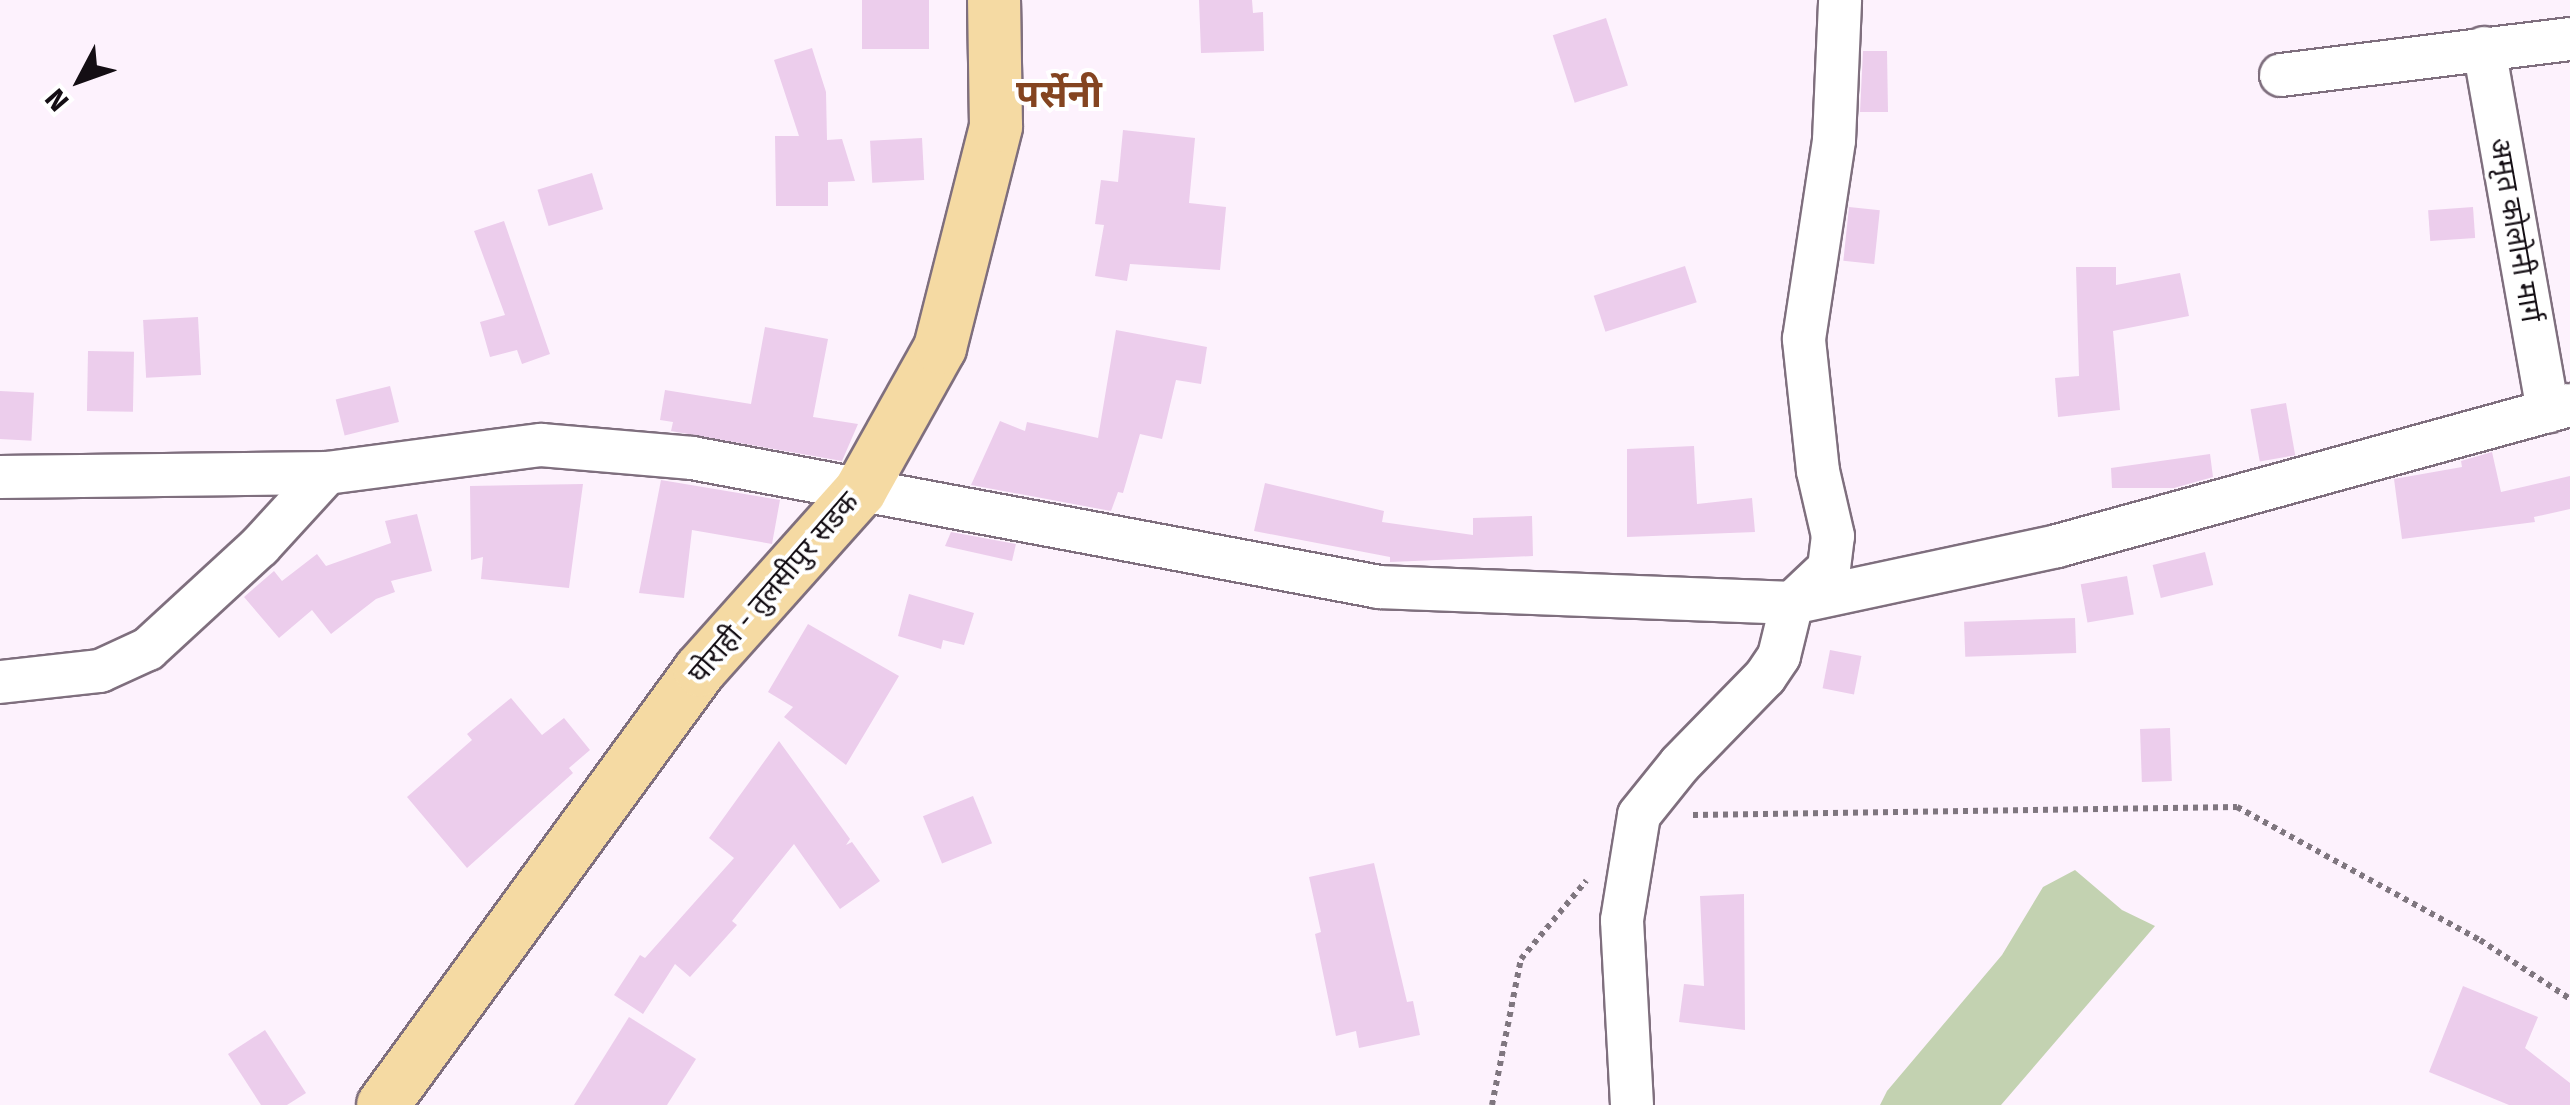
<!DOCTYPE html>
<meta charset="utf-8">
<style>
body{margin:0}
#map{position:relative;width:2570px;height:1105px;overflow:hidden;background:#fdf2fd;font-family:"Fira Sans","Noto Sans Devanagari",sans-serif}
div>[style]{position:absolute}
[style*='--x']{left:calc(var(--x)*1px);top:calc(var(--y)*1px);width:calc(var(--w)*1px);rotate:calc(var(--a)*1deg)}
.green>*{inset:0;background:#c3d2b1}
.building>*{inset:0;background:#eccdec;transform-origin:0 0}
.path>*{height:6px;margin-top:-3px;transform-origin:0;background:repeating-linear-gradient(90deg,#7f767f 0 5px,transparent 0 10px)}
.roads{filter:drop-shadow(2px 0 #7f6f7e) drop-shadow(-2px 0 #7f6f7e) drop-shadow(0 2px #7f6f7e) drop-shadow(0 -2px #7f6f7e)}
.minor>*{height:42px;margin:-21px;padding:0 21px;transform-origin:21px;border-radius:21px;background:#fff}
.major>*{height:52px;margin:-26px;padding:0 26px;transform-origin:26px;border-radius:26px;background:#f5daa3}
span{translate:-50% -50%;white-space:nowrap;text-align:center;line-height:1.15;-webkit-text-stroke:8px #fff;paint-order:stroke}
.street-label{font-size:28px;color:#140e14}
.district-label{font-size:38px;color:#844420;font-weight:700}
.north{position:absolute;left:30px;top:30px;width:100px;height:100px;-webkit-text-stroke:8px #fff;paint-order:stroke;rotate:229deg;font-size:28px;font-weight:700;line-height:40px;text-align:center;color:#140e14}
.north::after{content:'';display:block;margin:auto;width:35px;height:45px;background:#140e14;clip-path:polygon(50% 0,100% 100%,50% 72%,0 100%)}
</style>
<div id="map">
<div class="green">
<div style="clip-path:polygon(2075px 870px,2122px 910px,2155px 926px,2001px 1105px,1880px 1105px,1887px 1091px,2002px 955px,2043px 887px)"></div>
</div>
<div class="building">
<div style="left:862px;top:0;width:67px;height:49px"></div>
<div style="clip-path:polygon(1199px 0,1252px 0,1253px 13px,1263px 12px,1264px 51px,1201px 53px)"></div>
<div style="left:1606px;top:18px;width:71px;height:56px;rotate:72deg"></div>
<div style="clip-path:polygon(812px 48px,826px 92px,827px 140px,842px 139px,855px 181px,828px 182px,828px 206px,776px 206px,775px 136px,799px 136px,774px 60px)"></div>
<div style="clip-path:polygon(1863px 51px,1887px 51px,1888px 112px,1860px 112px)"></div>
<div style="clip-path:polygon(1123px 130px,1195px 138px,1189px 203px,1226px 207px,1220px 270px,1130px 264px,1127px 281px,1095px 276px,1104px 225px,1095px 224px,1101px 180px,1118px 182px)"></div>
<div style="left:922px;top:138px;width:42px;height:52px;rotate:87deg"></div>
<div style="left:592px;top:173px;width:38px;height:57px;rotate:73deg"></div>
<div style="left:1849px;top:207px;width:31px;height:54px;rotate:6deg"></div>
<div style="left:2473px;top:207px;width:31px;height:45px;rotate:86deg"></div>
<div style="clip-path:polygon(504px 221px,550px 354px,522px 364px,517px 350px,490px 357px,480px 322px,505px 315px,474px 231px)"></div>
<div style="left:1685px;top:266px;width:38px;height:96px;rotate:72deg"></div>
<div style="clip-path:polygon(2076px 267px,2116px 267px,2116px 285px,2180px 273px,2189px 316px,2113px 331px,2120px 410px,2058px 417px,2055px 378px,2079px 376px)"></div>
<div style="left:198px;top:317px;width:58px;height:55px;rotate:87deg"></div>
<div style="clip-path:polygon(765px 327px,828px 339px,813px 417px,858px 424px,842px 461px,671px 431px,673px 422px,660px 420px,665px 390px,751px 404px)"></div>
<div style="clip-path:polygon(1116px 330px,1207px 347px,1201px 384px,1176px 380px,1162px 439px,1140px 434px,1123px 493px,1118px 492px,1111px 511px,971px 485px,1000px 421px,1025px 431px,1027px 422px,1098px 438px)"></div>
<div style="left:88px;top:351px;width:46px;height:60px;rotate:1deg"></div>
<div style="left:390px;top:386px;width:37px;height:56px;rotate:76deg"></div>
<div style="left:0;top:391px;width:34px;height:48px;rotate:3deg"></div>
<div style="left:2286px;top:403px;width:53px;height:36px;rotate:80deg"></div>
<div style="clip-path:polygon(1694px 446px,1697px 504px,1752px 498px,1755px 532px,1627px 537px,1627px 449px)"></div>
<div style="clip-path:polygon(2492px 452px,2501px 492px,2570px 476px,2570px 509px,2534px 517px,2535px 522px,2402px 539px,2394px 479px,2462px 467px,2461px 461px)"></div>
<div style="clip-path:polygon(2210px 454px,2213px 477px,2174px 488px,2112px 488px,2111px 468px)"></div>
<div style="clip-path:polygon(661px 480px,780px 500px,772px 544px,692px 530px,684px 598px,639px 593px)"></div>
<div style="clip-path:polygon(1265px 483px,1384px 511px,1382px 522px,1473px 535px,1473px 518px,1532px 516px,1533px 556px,1390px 562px,1390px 557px,1254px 531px)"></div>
<div style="clip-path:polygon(583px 484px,569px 588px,481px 579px,483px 557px,471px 560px,470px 486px)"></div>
<div style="clip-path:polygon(417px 514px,432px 571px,391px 581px,395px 592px,376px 599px,331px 634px,312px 610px,279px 638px,244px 597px,274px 571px,282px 581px,317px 554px,326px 566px,391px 543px,385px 521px)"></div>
<div style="clip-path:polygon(951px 532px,1016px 544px,1012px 561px,945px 546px)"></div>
<div style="left:2205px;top:552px;width:34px;height:54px;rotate:76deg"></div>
<div style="left:2127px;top:576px;width:39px;height:47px;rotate:80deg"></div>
<div style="clip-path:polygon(909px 594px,974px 613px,964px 645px,943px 640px,941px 649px,898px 636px)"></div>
<div style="left:2075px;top:618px;width:35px;height:111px;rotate:88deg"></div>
<div style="clip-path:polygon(808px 624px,899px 676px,846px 765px,784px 717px,793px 707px,768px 692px)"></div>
<div style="left:1830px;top:650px;width:32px;height:39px;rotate:11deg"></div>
<div style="clip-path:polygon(511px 698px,542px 735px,564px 718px,590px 750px,569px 768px,573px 773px,467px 868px,407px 797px,472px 740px,467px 734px)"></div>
<div style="left:2170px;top:728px;width:53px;height:30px;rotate:88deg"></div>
<div style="clip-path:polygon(779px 741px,850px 839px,846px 845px,852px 842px,880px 881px,840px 909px,794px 844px,732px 921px,737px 925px,690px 977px,675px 964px,643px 1014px,614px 995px,640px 955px,645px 958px,734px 858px,709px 838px)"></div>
<div style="left:973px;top:796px;width:51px;height:54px;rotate:68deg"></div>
<div style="clip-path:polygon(1374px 863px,1407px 1002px,1413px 1001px,1420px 1035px,1359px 1048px,1356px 1031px,1336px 1036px,1315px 934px,1321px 932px,1309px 877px)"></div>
<div style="clip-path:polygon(1744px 894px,1745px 1030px,1679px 1022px,1684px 984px,1704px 986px,1700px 896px)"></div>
<div style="clip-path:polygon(2463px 986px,2538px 1017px,2525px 1048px,2570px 1083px,2570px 1105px,2509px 1105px,2429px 1072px)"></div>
<div style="clip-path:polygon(629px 1017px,696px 1059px,667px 1105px,574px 1105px)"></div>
<div style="clip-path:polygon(265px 1030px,306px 1093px,287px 1105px,261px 1105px,228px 1054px)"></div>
</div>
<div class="path">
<div style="--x:1693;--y:815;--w:544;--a:-0.84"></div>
<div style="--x:2237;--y:807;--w:277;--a:28.7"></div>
<div style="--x:2480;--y:940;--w:108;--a:33.2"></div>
<div style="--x:1492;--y:1105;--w:149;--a:-78.8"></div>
<div style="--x:1521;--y:959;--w:102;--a:-50.2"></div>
</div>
<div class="roads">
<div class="minor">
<div style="--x:2484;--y:48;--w:369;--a:80"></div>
<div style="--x:2281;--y:75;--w:291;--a:-7.1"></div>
<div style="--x:0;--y:477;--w:327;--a:-0.7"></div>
<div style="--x:327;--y:473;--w:216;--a:-7.5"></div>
<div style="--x:541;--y:445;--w:152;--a:4.9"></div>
<div style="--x:692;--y:458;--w:699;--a:10.63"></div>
<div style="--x:1379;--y:587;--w:413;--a:2.2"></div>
<div style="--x:1792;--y:603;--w:271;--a:-12.1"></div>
<div style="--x:2057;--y:546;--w:532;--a:-15.37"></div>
<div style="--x:0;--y:682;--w:101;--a:-6.3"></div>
<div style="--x:100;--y:671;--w:53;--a:-24.6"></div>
<div style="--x:148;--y:649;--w:152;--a:-42.6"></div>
<div style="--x:260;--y:546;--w:99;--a:-47.5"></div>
<div style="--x:1632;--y:1105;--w:185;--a:-93.1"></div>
<div style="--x:1622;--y:920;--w:106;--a:-80.8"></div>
<div style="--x:1639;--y:815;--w:65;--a:-51.2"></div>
<div style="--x:1680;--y:764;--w:122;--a:-45.7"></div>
<div style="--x:1765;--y:677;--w:25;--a:-56"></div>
<div style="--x:1779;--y:656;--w:55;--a:-76.2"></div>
<div style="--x:1792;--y:603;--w:51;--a:-43.4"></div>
<div style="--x:1829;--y:568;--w:32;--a:-83"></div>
<div style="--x:1833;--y:536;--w:67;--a:-103"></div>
<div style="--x:1818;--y:471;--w:133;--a:-96.1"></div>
<div style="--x:1804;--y:339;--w:201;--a:-81.4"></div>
<div style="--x:1834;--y:140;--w:140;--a:-87.5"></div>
</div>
<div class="major">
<div style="--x:383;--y:1105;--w:538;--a:-53.92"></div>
<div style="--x:700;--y:670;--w:240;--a:-48.2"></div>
<div style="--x:860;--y:491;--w:164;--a:-60.8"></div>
<div style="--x:940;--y:348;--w:229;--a:-75.8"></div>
<div style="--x:996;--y:126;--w:126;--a:-90.9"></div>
</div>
</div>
<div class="street-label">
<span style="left:2515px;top:230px;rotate:80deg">अमृत कोलोनी मार्ग</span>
<span style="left:774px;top:588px;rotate:-49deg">घोराही - तुलसीपुर सडक</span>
</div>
<div class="district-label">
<span style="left:1059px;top:95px">पर्सेनी</span>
</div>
<div class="north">N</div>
</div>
